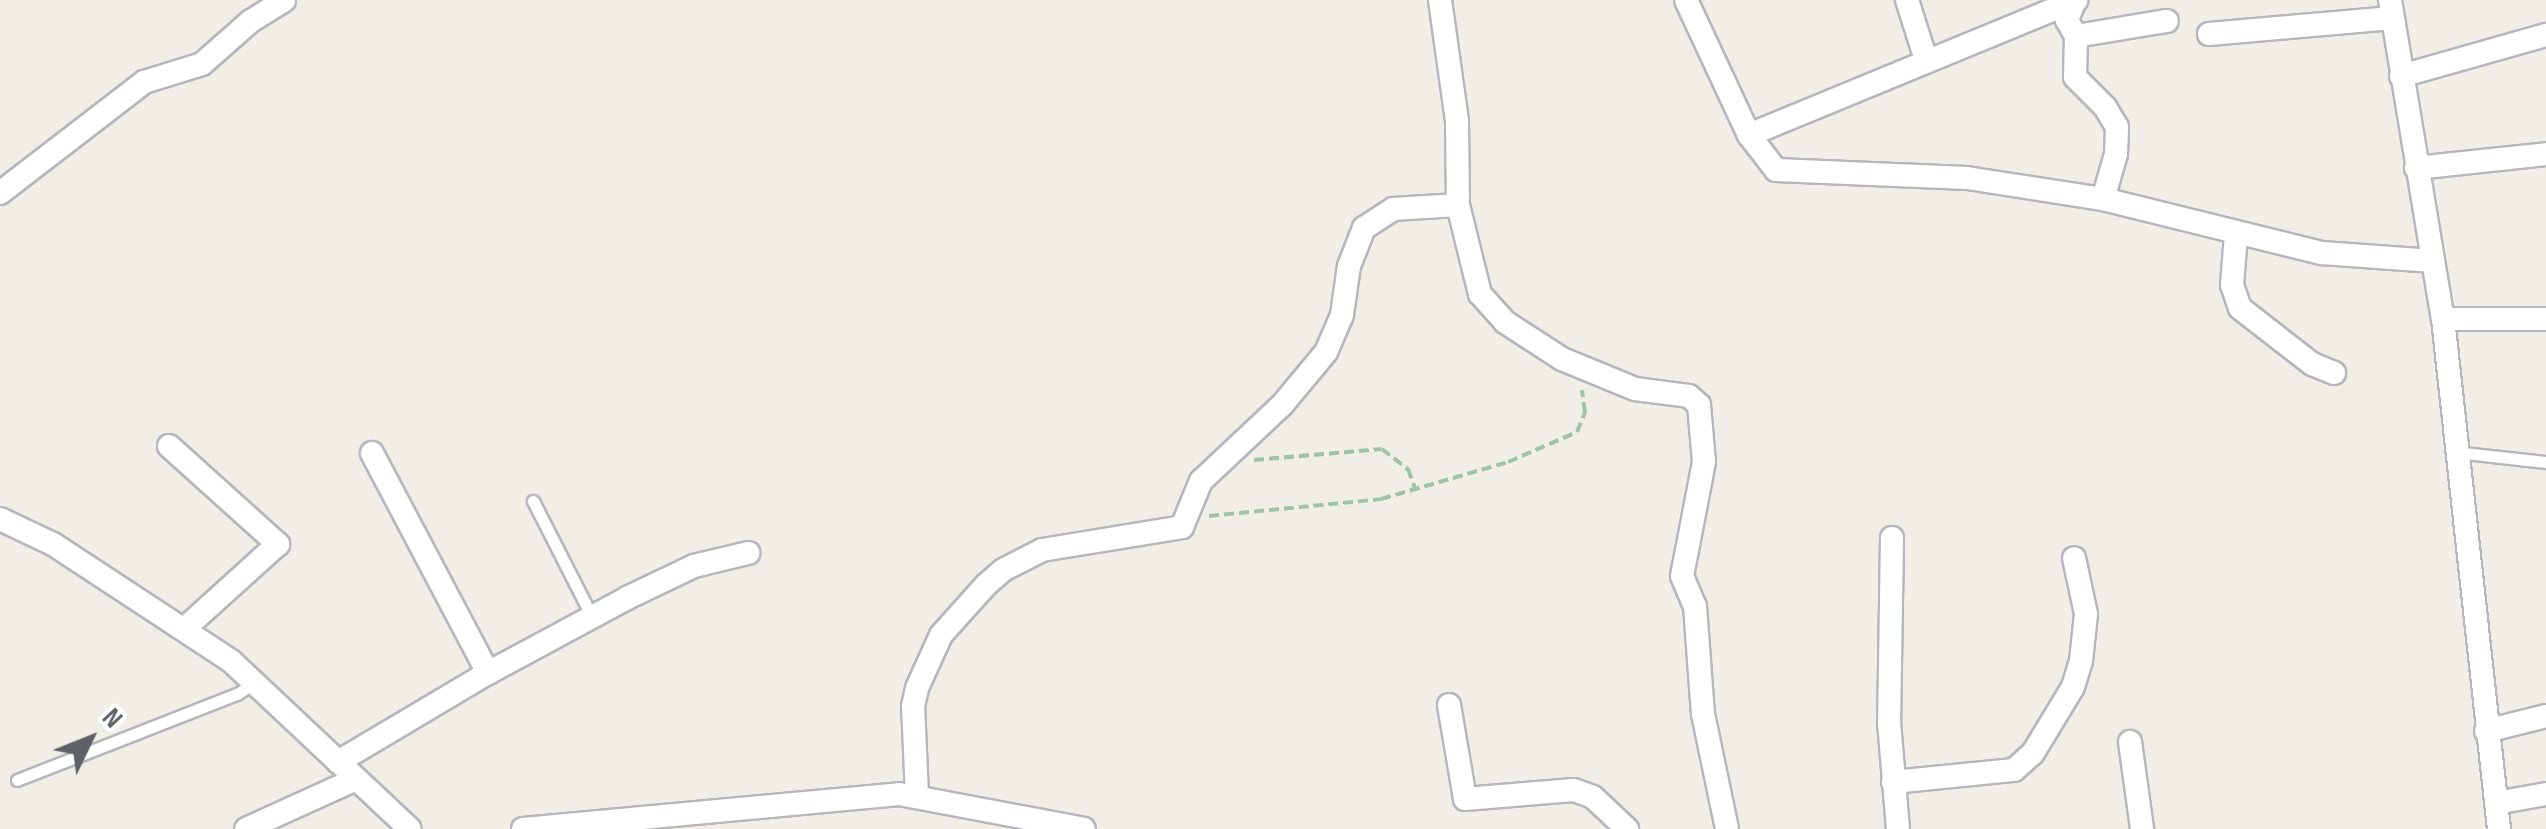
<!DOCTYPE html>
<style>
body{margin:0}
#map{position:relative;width:2546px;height:829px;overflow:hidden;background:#f0eee7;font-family:"Sofia Sans Condensed",sans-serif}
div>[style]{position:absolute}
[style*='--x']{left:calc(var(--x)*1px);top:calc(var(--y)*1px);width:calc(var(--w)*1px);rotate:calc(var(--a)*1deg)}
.path>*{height:4px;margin-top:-2px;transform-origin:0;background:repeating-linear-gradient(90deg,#9ec3a8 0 10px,transparent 0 15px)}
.roads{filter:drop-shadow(2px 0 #b4b7bb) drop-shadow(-2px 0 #b4b7bb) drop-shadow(0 2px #b4b7bb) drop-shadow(0 -2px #b4b7bb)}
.lane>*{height:11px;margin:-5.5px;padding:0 5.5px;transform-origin:5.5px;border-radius:5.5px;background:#fff}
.street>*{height:22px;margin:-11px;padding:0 11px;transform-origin:11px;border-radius:11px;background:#fff}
span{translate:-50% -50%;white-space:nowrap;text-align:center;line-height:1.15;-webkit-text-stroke:8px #fff;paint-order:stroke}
.north{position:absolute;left:40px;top:689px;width:100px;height:100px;-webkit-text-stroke:8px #fff;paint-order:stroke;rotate:47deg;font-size:28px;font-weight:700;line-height:40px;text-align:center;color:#5e6266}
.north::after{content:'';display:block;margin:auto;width:35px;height:45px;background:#5e6266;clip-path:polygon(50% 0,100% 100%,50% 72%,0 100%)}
</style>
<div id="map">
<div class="path">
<div style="--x:1254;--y:460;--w:128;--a:-4.9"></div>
<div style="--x:1382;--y:449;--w:33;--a:38"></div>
<div style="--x:1408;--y:469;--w:23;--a:70"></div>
<div style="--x:1209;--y:516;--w:173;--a:-5.6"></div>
<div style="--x:1381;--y:499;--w:132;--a:-16.2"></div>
<div style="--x:1508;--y:462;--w:75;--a:-23.5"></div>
<div style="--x:1577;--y:432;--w:22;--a:-68"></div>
<div style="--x:1585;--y:412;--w:22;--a:-98"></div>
</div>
<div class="roads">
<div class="lane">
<div style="--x:2455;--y:452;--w:92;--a:6.3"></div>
<div style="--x:533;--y:501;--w:130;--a:63"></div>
<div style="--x:17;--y:780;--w:236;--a:-21.4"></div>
<div style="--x:237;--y:694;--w:20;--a:-33"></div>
</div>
<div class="street">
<div style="--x:1440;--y:0;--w:122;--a:82"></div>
<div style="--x:1457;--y:121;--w:84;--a:89.3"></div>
<div style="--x:1458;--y:205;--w:92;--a:76.1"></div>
<div style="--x:1480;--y:294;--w:38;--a:48"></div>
<div style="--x:1505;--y:322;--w:68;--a:33"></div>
<div style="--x:1562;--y:359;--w:79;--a:22.3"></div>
<div style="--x:1635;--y:389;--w:54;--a:7.4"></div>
<div style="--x:1689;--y:396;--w:13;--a:42"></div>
<div style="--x:1699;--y:405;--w:57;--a:85"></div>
<div style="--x:1704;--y:462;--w:116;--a:100.9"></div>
<div style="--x:1682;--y:576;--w:33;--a:67"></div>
<div style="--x:1695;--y:606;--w:108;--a:85.8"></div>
<div style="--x:1703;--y:714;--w:117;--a:78.2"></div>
<div style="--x:1686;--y:0;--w:149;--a:65"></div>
<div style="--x:1749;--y:135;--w:44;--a:52.4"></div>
<div style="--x:1776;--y:170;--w:191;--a:2.4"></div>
<div style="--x:1967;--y:178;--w:138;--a:8.8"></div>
<div style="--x:2103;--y:199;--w:226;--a:13.9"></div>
<div style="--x:2322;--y:253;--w:111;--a:4.1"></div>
<div style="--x:1907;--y:0;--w:63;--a:72.4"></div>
<div style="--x:2075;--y:0;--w:22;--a:112"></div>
<div style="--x:2067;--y:20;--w:18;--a:61"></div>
<div style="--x:2076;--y:36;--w:41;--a:91.4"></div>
<div style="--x:2075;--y:77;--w:42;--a:45"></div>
<div style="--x:2105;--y:107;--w:23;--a:59"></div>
<div style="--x:2117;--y:127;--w:27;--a:92"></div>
<div style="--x:2116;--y:154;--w:47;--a:106.1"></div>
<div style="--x:2390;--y:0;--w:323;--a:80.6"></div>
<div style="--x:2443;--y:319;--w:513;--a:83.73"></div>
<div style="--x:2209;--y:34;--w:184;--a:-5"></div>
<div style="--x:2076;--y:36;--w:92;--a:-9.4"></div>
<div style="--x:2401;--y:76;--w:151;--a:-15.8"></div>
<div style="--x:1749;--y:135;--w:354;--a:-22.4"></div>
<div style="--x:2416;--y:168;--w:131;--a:-6.1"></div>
<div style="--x:0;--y:193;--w:182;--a:-37.6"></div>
<div style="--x:144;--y:82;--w:61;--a:-17.2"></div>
<div style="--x:202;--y:64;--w:65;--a:-41.3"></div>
<div style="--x:251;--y:21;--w:39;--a:-32"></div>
<div style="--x:2236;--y:235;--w:50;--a:94.6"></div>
<div style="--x:2232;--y:285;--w:24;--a:71"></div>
<div style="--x:2240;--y:308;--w:91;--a:37.9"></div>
<div style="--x:2312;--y:364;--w:24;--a:22"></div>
<div style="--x:2443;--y:319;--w:103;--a:0"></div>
<div style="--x:169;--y:446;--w:147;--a:42"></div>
<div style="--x:278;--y:544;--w:125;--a:137.9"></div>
<div style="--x:372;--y:453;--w:249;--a:62.2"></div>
<div style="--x:0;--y:519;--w:59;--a:25.3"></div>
<div style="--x:53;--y:544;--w:213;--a:33.3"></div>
<div style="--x:231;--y:661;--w:245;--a:43.2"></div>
<div style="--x:1892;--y:538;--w:184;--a:90.9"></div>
<div style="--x:1889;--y:722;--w:107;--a:85.2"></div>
<div style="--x:1449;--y:705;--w:95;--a:80.3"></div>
<div style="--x:1465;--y:799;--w:109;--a:-4.7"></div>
<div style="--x:1574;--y:790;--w:20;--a:20"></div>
<div style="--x:1593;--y:797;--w:47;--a:43.3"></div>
<div style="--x:2486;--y:731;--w:62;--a:-14"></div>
<div style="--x:2130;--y:742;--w:88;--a:82.1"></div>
<div style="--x:338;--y:762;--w:174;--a:-30.7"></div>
<div style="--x:488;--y:673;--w:158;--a:-28.3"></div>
<div style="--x:627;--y:598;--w:74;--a:-25.5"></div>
<div style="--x:694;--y:566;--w:56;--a:-13.5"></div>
<div style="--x:1893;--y:782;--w:122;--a:-5.7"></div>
<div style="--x:2014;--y:770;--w:25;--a:-42"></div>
<div style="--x:2033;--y:753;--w:77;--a:-58.8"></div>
<div style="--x:2073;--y:687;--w:27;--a:-73"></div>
<div style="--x:2081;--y:661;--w:47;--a:-83.9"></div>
<div style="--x:2086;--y:614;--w:57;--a:-102.1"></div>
<div style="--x:917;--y:796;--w:90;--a:-92.5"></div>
<div style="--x:913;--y:706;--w:18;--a:-77"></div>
<div style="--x:917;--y:688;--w:58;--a:-65.6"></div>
<div style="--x:941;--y:635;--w:69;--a:-48"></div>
<div style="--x:987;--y:584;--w:21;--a:-41"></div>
<div style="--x:1003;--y:570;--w:44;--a:-27.1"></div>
<div style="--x:1042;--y:550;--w:142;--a:-9.3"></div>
<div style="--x:1182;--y:527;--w:50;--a:-67.6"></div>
<div style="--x:1201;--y:481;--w:111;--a:-43.2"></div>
<div style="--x:1282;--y:405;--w:69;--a:-50.3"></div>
<div style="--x:1326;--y:352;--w:40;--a:-66.6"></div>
<div style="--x:1342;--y:315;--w:49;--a:-81.9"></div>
<div style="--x:1349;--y:266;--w:41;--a:-68.5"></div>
<div style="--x:1364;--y:228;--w:35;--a:-33"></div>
<div style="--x:1393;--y:209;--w:65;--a:-3.5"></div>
<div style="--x:2496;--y:803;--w:51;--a:-10.2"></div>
<div style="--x:246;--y:829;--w:121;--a:-24.4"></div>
<div style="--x:523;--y:829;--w:378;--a:-5.3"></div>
<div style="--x:899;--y:794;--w:188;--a:10.7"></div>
</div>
</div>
<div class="north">N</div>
</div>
